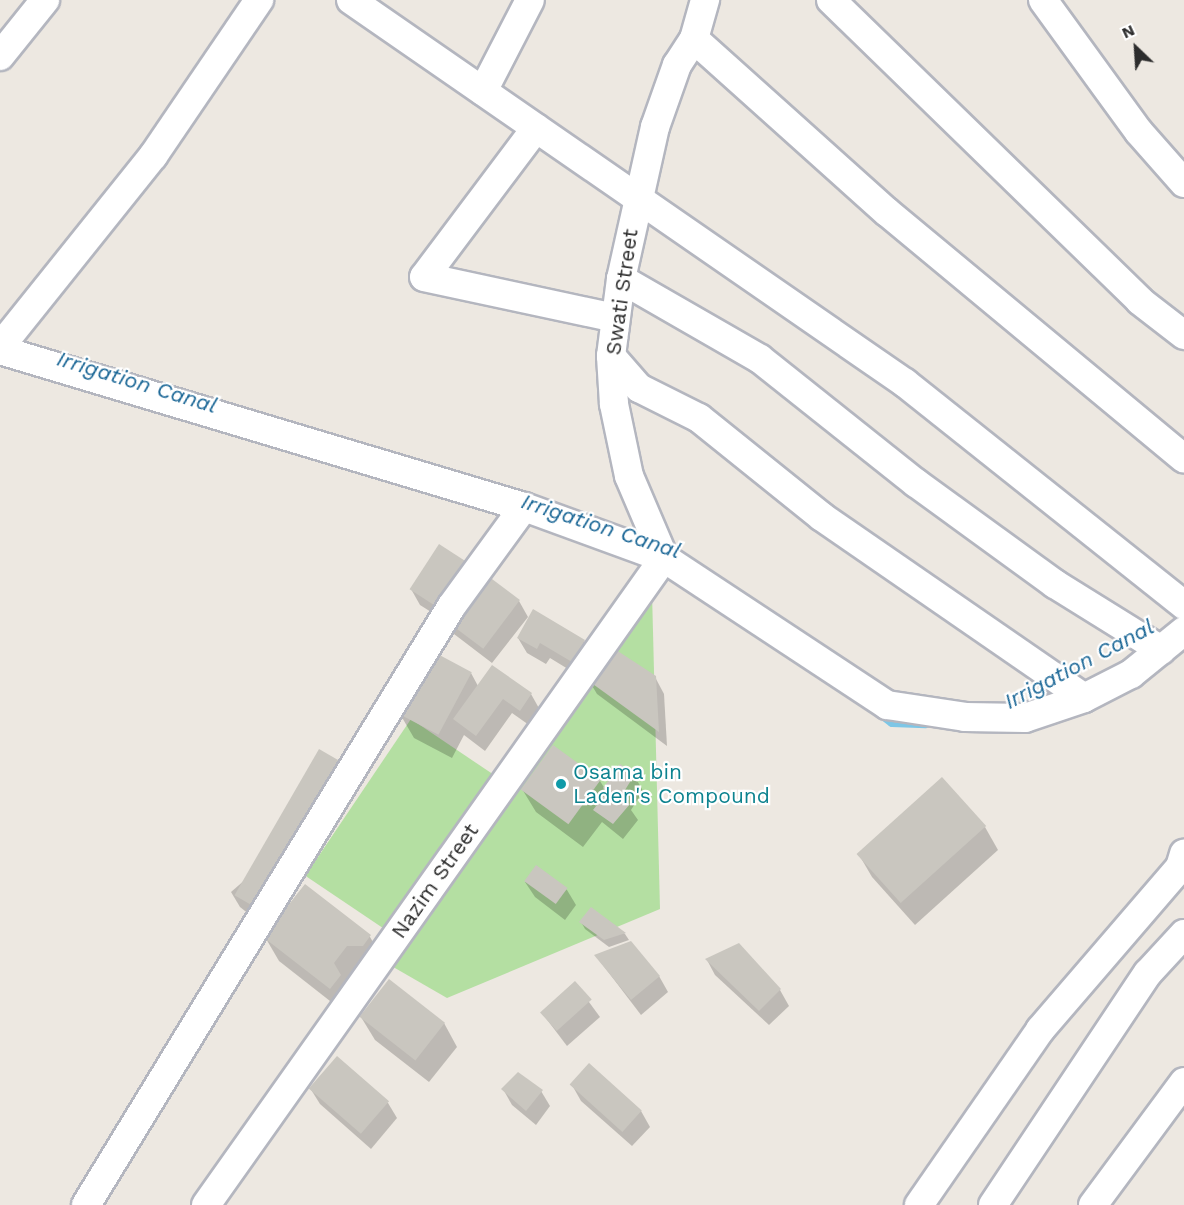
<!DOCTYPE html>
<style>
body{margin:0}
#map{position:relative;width:1184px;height:1205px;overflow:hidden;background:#ede8e1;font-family:"Work Sans",sans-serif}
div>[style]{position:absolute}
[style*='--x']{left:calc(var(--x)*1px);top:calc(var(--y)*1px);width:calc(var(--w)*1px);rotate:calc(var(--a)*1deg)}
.green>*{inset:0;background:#b4dfa2;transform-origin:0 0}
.shadow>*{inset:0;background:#0003}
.stream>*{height:8px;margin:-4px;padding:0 4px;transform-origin:4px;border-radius:4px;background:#7dc6e6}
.building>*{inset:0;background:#c9c6bf;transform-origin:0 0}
.roads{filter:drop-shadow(2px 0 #b4b6bf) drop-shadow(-2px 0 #b4b6bf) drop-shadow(0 2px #b4b6bf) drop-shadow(0 -2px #b4b6bf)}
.minor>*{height:28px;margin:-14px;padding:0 14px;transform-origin:14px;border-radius:14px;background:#fff}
.dots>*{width:16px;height:16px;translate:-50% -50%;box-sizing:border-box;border:3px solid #fff;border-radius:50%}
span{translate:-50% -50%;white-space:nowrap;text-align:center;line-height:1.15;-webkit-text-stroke:4.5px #fff;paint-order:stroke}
.street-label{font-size:21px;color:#2d2d2d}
.culture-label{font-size:21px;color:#0d838f}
.left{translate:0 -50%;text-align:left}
.water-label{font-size:22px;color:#186595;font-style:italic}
.north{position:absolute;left:1106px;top:18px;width:60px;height:60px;-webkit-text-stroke:4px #fff;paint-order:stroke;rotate:335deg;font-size:16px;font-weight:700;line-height:24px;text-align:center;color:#2d2d2d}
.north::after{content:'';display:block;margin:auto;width:21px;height:27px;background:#2d2d2d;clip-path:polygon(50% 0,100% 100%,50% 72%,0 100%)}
</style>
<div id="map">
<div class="green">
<div style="clip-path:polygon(652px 592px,660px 909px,447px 998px,388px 964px)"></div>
<div style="left:411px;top:719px;width:103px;height:189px;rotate:34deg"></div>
</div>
<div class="shadow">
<div style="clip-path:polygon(411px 589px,519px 601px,528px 617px,492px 663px,454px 634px,447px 622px,420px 605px)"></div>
<div style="clip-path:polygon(518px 638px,584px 641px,593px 656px,581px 677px,550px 658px,546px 664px,527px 653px)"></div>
<div style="clip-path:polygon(471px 673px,478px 686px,531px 694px,540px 710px,529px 725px,512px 713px,485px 751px,464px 735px,452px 758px,414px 738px,400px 714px)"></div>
<div style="clip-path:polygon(655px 677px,664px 694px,667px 746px,597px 694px,588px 679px)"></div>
<div style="clip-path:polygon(553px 747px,600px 781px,605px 789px,620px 766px,634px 775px,643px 791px,631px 810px,638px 820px,623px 839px,602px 822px,583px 847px,536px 812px,522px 789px)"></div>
<div style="clip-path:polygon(356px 783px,265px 927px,240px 907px,231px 892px)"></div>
<div style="clip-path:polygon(985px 827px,998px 850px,915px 925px,872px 877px,858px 853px)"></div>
<div style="clip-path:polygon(536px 867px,567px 890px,576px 905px,565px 920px,535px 897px,525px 882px)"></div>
<div style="clip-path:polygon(306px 886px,370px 937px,384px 960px,344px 1012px,279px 961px,265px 937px)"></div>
<div style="clip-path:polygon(592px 909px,625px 934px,629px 940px,609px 947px,585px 929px,581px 922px)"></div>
<div style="clip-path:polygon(596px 956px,659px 976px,668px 992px,641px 1015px)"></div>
<div style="clip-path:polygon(707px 960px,780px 990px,789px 1006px,769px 1025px,715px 975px)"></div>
<div style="clip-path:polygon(575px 983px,600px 1017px,567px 1046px,542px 1013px)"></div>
<div style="clip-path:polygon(361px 1017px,444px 1023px,457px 1047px,429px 1082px,375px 1040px)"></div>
<div style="clip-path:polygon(572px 1085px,641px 1111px,650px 1127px,632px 1146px,581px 1101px)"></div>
<div style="clip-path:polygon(310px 1088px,388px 1103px,397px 1118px,371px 1149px,320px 1104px)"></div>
<div style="clip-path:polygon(503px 1089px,541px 1091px,550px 1106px,536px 1125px,512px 1105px)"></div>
</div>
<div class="stream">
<div style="--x:879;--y:713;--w:16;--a:38"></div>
<div style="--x:892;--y:723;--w:34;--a:2"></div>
</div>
<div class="building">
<div style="left:439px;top:544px;width:35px;height:54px;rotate:33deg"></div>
<div style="left:480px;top:570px;width:50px;height:61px;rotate:37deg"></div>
<div style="clip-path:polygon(533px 609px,585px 640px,572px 662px,540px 643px,537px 649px,517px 638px)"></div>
<div style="clip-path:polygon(610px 646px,656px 676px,659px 732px,586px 679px)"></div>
<div style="left:432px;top:651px;width:45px;height:71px;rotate:28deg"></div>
<div style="clip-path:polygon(492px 665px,532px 693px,520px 711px,503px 699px,476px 736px,453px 719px)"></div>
<div style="left:553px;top:745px;width:59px;height:55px;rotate:36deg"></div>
<div style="left:319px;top:749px;width:34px;height:169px;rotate:30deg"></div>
<div style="clip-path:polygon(620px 764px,635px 774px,620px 798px,630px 804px,613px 824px,593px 810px,607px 792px,603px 788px)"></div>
<div style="left:942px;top:777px;width:66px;height:115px;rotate:48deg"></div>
<div style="left:536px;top:865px;width:39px;height:20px;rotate:36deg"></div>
<div style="clip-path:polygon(305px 884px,371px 935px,363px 946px,347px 946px,334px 963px,341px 975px,330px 989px,263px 937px)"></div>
<div style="clip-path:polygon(591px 907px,626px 933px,604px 940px,579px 922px)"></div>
<div style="clip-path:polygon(631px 941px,660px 976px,631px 1000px,594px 955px)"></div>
<div style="clip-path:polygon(739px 943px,781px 989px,759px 1011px,705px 959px)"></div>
<div style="left:389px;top:979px;width:71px;height:48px;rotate:38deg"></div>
<div style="left:575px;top:981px;width:25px;height:47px;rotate:48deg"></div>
<div style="left:337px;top:1056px;width:69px;height:43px;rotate:41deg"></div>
<div style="left:589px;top:1063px;width:71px;height:29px;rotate:42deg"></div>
<div style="clip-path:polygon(518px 1072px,543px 1090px,526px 1111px,501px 1089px)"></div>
</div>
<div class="roads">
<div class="minor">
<div style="--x:351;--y:0;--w:674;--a:34.66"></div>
<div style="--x:905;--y:383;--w:357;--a:38.5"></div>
<div style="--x:831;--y:0;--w:431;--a:44.2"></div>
<div style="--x:1140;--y:301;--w:56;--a:37.7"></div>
<div style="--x:1043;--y:0;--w:163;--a:54"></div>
<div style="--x:1139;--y:132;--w:68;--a:48.6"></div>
<div style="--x:694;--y:39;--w:259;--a:41.9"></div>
<div style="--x:887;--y:212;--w:386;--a:39.7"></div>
<div style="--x:0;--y:56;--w:72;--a:-51.2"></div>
<div style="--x:483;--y:91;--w:102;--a:-62.7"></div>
<div style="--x:536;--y:128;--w:186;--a:126.9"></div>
<div style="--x:424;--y:277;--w:195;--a:12.1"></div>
<div style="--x:621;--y:279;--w:160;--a:29.9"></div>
<div style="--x:760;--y:359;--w:199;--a:38.5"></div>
<div style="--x:916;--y:483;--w:172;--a:36"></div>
<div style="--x:1055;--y:584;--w:125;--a:31.9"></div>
<div style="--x:0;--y:347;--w:245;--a:-51.3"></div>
<div style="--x:153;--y:156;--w:189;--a:-55.8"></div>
<div style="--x:0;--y:350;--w:547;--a:16.68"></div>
<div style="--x:524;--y:507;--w:149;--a:20"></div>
<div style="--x:664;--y:558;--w:267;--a:33.4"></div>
<div style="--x:887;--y:705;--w:79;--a:8.7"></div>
<div style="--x:965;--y:717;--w:60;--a:1"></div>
<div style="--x:1025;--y:718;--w:62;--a:-18.7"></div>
<div style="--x:1084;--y:698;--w:53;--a:-27.1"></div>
<div style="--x:1131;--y:674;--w:68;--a:-39.1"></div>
<div style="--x:611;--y:356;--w:43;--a:48.8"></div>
<div style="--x:639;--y:388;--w:67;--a:26.6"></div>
<div style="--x:699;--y:418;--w:158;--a:38.8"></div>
<div style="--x:822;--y:517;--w:318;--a:34.6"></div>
<div style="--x:86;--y:1205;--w:701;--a:-58.6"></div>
<div style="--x:451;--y:607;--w:124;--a:-53.9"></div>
<div style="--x:206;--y:1205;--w:793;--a:-54.71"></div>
<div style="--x:664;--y:558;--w:89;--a:-113.1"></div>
<div style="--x:629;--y:476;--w:74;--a:-101.8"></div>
<div style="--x:614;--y:404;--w:48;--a:-93.6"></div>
<div style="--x:611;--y:356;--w:78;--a:-82.6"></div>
<div style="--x:621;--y:279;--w:156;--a:-77.4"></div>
<div style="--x:655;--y:127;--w:66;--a:-70.5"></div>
<div style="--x:677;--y:65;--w:31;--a:-57"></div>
<div style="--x:694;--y:39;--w:41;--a:-74.2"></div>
<div style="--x:919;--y:1205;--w:213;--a:-55.3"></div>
<div style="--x:1040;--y:1030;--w:215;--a:-49.3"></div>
<div style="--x:1180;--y:867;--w:14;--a:-73"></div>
<div style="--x:993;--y:1205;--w:279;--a:-56.3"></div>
<div style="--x:1148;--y:973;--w:53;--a:-47.3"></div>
<div style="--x:1093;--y:1205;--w:153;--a:-53.5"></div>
</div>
</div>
<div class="dots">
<div style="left:561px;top:784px;background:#0f9aa8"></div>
</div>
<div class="street-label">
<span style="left:622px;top:292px;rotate:-82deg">Swati Street</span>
<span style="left:435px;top:881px;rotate:-55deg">Nazim Street</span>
</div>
<div class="culture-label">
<span class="left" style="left:573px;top:784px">Osama bin<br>Laden's Compound</span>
</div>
<div class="water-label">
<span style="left:137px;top:382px;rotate:17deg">Irrigation Canal</span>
<span style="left:601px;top:526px;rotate:18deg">Irrigation Canal</span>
<span style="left:1079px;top:664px;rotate:-28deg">Irrigation Canal</span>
</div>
<div class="north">N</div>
</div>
